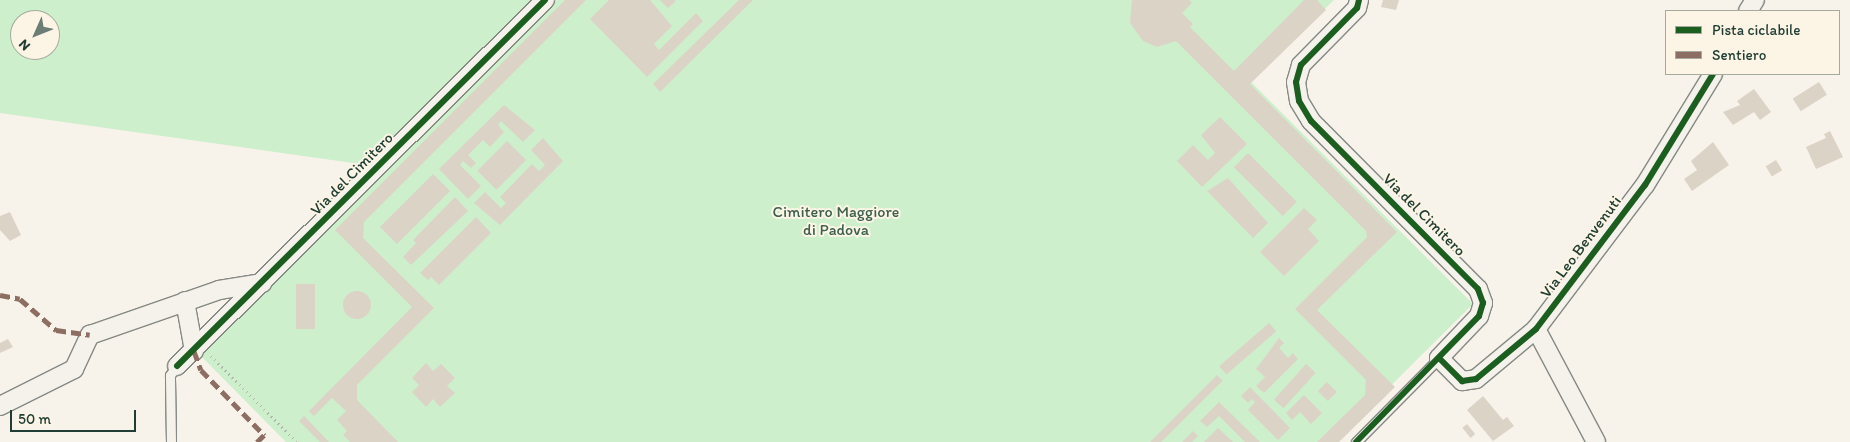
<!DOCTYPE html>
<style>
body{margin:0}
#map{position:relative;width:1850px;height:442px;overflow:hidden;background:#f7f3ea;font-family:Itim,sans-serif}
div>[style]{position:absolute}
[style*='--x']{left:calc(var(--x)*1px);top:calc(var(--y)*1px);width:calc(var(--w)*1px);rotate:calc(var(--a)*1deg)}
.green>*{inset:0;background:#cdefcc}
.building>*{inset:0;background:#dcd3c7;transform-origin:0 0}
.round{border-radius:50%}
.path>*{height:3px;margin-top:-1.5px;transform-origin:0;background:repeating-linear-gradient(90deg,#b0b2ad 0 1px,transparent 0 5px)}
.roads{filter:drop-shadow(1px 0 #868984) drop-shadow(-1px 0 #868984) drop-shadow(0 1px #868984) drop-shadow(0 -1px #868984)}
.service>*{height:9px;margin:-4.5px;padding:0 4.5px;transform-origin:4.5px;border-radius:4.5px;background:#f5f2ec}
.minor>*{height:18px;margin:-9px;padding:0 9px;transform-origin:9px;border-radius:9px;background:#f5f2ec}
.quiet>*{height:5px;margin-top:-2.5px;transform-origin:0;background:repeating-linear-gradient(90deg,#8d6e63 0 10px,transparent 0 15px)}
.cycleway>*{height:6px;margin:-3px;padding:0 3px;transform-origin:3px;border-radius:3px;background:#1b5e20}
span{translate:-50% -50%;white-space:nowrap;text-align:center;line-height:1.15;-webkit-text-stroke:4px #fcf5e5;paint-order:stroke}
.street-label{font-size:16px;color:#1f3d34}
.park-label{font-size:16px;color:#3b604d}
.legend{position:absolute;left:1665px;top:10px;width:175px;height:65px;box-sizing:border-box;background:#fcf5e5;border:1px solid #a4ab9e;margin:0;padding:6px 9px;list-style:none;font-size:15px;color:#1f3d34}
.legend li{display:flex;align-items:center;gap:10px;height:25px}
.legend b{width:25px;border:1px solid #a4ab9e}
.north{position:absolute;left:10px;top:10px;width:50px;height:50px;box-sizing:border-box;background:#fcf5e5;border:1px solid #a4ab9e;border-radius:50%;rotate:226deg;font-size:14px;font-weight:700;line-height:20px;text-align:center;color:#1f3d34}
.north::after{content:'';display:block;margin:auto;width:18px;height:22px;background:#6b7d74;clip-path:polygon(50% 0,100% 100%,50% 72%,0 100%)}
.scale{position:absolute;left:10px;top:410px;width:126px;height:22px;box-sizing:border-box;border:2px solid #1f3d34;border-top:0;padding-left:6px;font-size:15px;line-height:18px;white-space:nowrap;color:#1f3d34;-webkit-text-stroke:4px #fcf5e5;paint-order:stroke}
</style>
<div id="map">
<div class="green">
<div style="clip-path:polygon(evenodd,0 0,532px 0,367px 165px,0 113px,0 0,20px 20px,50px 20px,50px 50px,20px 50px,20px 20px)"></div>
<div style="clip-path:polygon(557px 0,1334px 0,1250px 81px,1473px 304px,1334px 442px,286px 442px,200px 355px)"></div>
</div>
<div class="building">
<div style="clip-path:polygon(565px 0,586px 0,364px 222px,363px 238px,434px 308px,357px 385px,357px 400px,398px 442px,350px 442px,343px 435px,347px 431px,337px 420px,346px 411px,332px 398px,314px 416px,309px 411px,412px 307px,335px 230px)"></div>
<div style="clip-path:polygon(609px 0,650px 0,672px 26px,654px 44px,659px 50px,696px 13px,703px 21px,647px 77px,590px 19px)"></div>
<div style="clip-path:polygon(660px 0,674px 0,676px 1px,668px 8px)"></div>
<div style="clip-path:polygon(739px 0,753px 0,660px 92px,653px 84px)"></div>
<div style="clip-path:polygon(1132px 0,1189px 0,1192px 3px,1182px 13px,1193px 24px,1190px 27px,1234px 71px,1304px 0,1317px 0,1326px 10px,1250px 84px,1397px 232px,1317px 310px,1395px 387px,1339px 442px,1317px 442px,1365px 395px,1366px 380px,1295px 309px,1367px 237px,1366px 231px,1176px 41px,1157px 47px,1143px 41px,1130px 23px)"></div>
<div style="clip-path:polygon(1383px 0,1399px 0,1396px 10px,1381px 7px)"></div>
<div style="left:1819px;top:82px;width:15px;height:31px;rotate:58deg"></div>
<div style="clip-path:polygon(1754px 89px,1771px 112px,1760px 120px,1754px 112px,1733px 125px,1723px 112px,1740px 105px,1737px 101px)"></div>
<div style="clip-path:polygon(504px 105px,535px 130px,523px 142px,501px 121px,498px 125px,504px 132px,490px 147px,483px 140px,468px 155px,476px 163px,471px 168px,463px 161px,460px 165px,481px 186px,468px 199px,439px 169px)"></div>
<div style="clip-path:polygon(1220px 117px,1247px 144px,1202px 187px,1177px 161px,1193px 145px,1208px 160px,1215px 153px,1201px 135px)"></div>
<div style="clip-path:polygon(1830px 131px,1843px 157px,1816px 169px,1806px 147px,1826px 138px,1824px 134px)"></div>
<div style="clip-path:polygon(543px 138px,563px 161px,500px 225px,474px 203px,485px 192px,501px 208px,506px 203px,500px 197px,532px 164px,539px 171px,545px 165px,531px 150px)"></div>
<div style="left:507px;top:141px;width:27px;height:42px;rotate:45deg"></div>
<div style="clip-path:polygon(1713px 142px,1729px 165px,1692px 191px,1684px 179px,1697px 170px,1691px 161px)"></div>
<div style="left:1248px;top:153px;width:69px;height:20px;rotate:45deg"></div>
<div style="left:1776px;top:160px;width:12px;height:12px;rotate:59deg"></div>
<div style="left:433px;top:174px;width:24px;height:75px;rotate:45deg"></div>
<div style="clip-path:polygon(1228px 178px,1268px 223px,1253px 238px,1207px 191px)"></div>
<div style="clip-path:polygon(455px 197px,468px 211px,411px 265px,403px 257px,416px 243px,413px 240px)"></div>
<div style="clip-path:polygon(1304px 208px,1317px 220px,1308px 229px,1319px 241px,1284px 276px,1260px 252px)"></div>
<div style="clip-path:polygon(10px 212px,21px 235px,10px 241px,0 230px,0 216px)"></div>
<div style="clip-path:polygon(476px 217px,491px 233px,439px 285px,431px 277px,428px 280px,420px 273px)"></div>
<div style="left:315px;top:284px;width:45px;height:19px;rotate:90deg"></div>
<div class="round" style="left:343px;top:291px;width:28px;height:28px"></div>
<div style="left:1269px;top:323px;width:11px;height:66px;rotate:49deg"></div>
<div style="clip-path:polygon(1279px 338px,1284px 343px,1279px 348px,1288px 358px,1293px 353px,1298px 359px,1264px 393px,1256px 386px,1265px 377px,1256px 369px)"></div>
<div style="clip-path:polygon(8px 339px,13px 347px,0 353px,0 343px)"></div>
<div style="clip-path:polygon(426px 363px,433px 371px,441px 364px,455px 378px,447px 386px,455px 393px,440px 407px,433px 399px,426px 407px,412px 392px,419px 385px,412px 378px)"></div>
<div style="left:1306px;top:364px;width:13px;height:48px;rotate:42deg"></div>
<div style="left:1217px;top:375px;width:8px;height:95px;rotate:45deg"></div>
<div style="left:1327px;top:382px;width:14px;height:13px;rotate:45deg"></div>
<div style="clip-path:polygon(1250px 387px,1290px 428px,1278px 440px,1248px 410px,1255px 402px,1252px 399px,1248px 403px,1241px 396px)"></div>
<div style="clip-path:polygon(1304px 395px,1322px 413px,1311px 424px,1300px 412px,1292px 420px,1286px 413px)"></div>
<div style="clip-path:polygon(1483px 396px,1503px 420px,1507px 417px,1514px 426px,1493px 441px,1467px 410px)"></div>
<div style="clip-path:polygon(1219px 402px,1260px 442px,1245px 442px,1219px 416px,1207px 427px,1200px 421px)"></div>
<div style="clip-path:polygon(304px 416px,329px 442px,320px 442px,299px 421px)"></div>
<div style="left:1467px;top:424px;width:13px;height:6px;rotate:51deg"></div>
<div style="clip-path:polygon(1218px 428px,1233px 442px,1204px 442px)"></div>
<div style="clip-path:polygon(1193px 431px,1198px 436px,1192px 442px,1182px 442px)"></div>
</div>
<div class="path">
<div style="--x:211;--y:356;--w:122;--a:45"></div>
</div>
<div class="roads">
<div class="service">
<div style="--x:171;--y:442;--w:67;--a:-90.9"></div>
<div style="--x:170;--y:375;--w:11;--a:-52"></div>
<div style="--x:1356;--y:442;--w:118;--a:-45.3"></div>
</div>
<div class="minor">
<div style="--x:1359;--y:0;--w:8;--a:104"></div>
<div style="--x:1357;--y:8;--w:80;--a:134.5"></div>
<div style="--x:1301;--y:65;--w:18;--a:106"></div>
<div style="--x:1296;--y:82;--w:19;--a:81"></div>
<div style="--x:1299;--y:101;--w:23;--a:59"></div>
<div style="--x:1311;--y:121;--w:237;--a:45.2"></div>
<div style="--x:1478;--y:289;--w:15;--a:70"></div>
<div style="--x:1483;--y:303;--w:14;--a:107"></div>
<div style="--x:1479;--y:316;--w:58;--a:133.6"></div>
<div style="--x:1439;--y:358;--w:33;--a:45"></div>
<div style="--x:1462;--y:381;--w:14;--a:-8"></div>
<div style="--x:1476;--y:379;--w:78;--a:-39.8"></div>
<div style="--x:1536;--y:329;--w:181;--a:-52.9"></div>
<div style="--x:1645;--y:185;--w:130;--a:-58.5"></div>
<div style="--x:1748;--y:11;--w:13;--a:-58"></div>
<div style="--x:185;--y:301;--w:51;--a:79.8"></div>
<div style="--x:1536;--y:329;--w:128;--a:62"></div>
<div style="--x:177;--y:366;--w:519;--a:-44.84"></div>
<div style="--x:0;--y:406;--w:83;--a:-26.6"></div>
<div style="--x:74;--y:369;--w:38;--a:-65"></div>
<div style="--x:90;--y:335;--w:137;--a:-19.2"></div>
<div style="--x:219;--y:290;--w:44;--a:-9.2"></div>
</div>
</div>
<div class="quiet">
<div style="--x:0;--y:295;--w:20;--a:11"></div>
<div style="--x:20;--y:299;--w:48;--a:40.7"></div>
<div style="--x:56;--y:330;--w:34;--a:8"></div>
<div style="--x:194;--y:351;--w:20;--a:70"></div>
<div style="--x:201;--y:370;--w:91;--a:45.9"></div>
<div style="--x:264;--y:435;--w:10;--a:135"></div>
</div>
<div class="cycleway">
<div style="--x:1439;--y:358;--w:33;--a:45"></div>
<div style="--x:1462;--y:381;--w:14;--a:-8"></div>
<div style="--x:1476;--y:379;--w:78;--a:-39.8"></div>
<div style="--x:1536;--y:329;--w:181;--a:-52.9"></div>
<div style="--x:1645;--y:185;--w:130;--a:-58.5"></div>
<div style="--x:177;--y:366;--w:519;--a:-44.84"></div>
<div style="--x:1356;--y:442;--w:176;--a:-45.7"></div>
<div style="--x:1479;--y:316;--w:14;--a:-73"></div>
<div style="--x:1483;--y:303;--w:15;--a:-110"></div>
<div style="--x:1478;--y:289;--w:237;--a:-134.8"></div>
<div style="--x:1311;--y:121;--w:23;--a:-121"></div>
<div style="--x:1299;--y:101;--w:19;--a:-99"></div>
<div style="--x:1296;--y:82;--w:18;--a:-74"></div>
<div style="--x:1301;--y:65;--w:80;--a:-45.5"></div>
<div style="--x:1357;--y:8;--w:8;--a:-76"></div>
</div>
<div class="street-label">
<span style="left:352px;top:174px;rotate:-45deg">Via del Cimitero</span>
<span style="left:1424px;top:215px;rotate:45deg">Via del Cimitero</span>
<span style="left:1581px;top:247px;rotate:-53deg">Via Leo Benvenuti</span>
</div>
<div class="park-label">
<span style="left:836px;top:221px">Cimitero Maggiore<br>di Padova</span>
</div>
<ul class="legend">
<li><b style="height:6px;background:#1b5e20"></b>Pista ciclabile</li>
<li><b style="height:6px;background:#8d6e63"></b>Sentiero</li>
</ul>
<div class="north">N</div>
<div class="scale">50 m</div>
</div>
